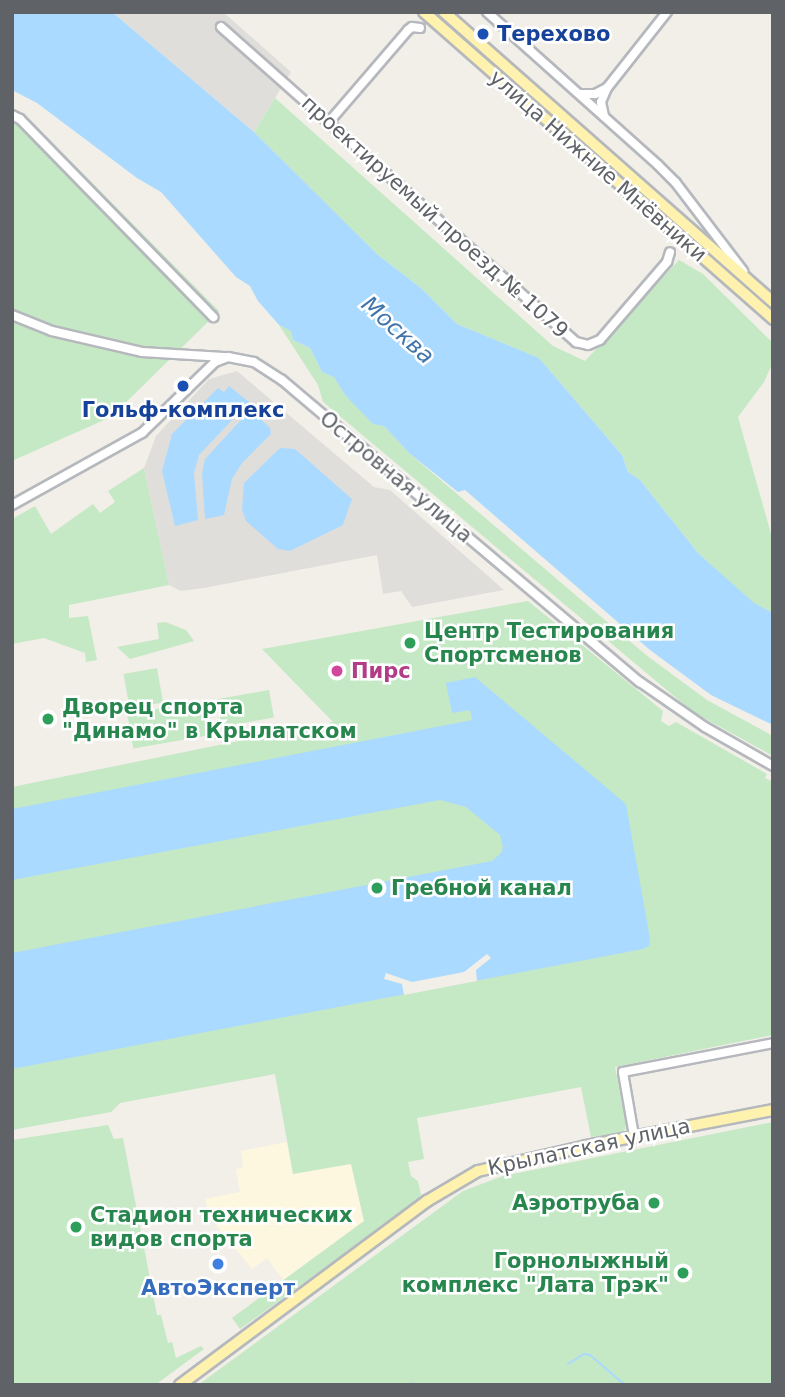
<!DOCTYPE html>
<meta charset="utf-8">
<style>
body{margin:0}
#map{position:relative;width:785px;height:1397px;overflow:hidden;background:#f1efe8;font-family:"DejaVu Sans",sans-serif}
div>[style]{position:absolute}
[style*='--x']{left:calc(var(--x)*1px);top:calc(var(--y)*1px);width:calc(var(--w)*1px);rotate:calc(var(--a)*1deg)}
.commercial>*{inset:0;background:#fef7e0}
.industrial>*{inset:0;background:#e0deda}
.green>*{inset:0;background:#c5e8c5;transform-origin:0 0}
.water>*{inset:0;background:#aadaff}
.pier>*{inset:0;background:#f1efe8}
.stream>*{height:2px;margin:-1px;padding:0 1px;transform-origin:1px;border-radius:1px;background:#aadaff}
.roads{filter:drop-shadow(2px 0 #b5b8bc) drop-shadow(-2px 0 #b5b8bc) drop-shadow(0 2px #b5b8bc) drop-shadow(0 -2px #b5b8bc)}
.minor>*{height:8px;margin:-4px;padding:0 4px;transform-origin:4px;border-radius:4px;background:#fff}
.major>*{height:10px;margin:-5px;padding:0 5px;transform-origin:5px;border-radius:5px;background:#fff2af}
.dots>*{width:19px;height:19px;translate:-50% -50%;box-sizing:border-box;border:4px solid #fff;border-radius:50%}
span{translate:-50% -50%;white-space:nowrap;text-align:center;line-height:1.15;-webkit-text-stroke:5px #fff;paint-order:stroke}
.transit-label{font-size:21px;color:#164399;font-weight:700}
.left{translate:0 -50%;text-align:left}
.street-label{font-size:21px;color:#5f6368}
.leisure-label{font-size:21px;color:#27864d;font-weight:700}
.right{translate:-100% -50%;text-align:right}
.hotel-label{font-size:21px;color:#b23c85;font-weight:700}
.shop-label{font-size:21px;color:#366cbe;font-weight:700}
.water-label{font-size:23px;color:#4174aa;font-style:italic}
.frame{position:absolute;inset:0;border:14px solid #5f6368;pointer-events:none}
</style>
<div id="map">
<div class="commercial">
<div style="clip-path:polygon(287px 1142px,293px 1174px,351px 1163px,364px 1221px,283px 1280px,267px 1258px,252px 1269px,209px 1216px,205px 1199px,240px 1192px,236px 1169px,243px 1168px,241px 1151px)"></div>
</div>
<div class="industrial">
<div style="clip-path:polygon(112px 12px,223px 12px,291px 72px,254px 132px)"></div>
<div style="clip-path:polygon(237px 371px,374px 487px,390px 490px,504px 590px,412px 607px,401px 591px,383px 594px,377px 555px,204px 588px,181px 591px,169px 585px,144px 468px,156px 436px,209px 379px)"></div>
</div>
<div class="green">
<div style="clip-path:polygon(275px 98px,553px 346px,585px 361px,679px 260px,703px 274px,773px 343px,773px 362px,764px 382px,738px 417px,773px 541px,773px 613px,754px 604px,698px 553px,640px 480px,628px 472px,622px 455px,539px 358px,457px 324px,421px 288px,378px 255px,254px 132px)"></div>
<div style="clip-path:polygon(12px 108px,24px 114px,219px 311px,111px 417px,14px 460px)"></div>
<div style="clip-path:polygon(279px 325px,292px 331px,293px 340px,310px 348px,322px 372px,334px 376px,345px 395px,384px 426px,409px 453px,646px 655px,707px 700px,773px 736px,773px 756px,693px 712px,323px 402px,318px 385px)"></div>
<div style="clip-path:polygon(144px 468px,169px 585px,69px 605px,69px 618px,88px 616px,97px 660px,86px 662px,85px 653px,44px 638px,12px 644px,12px 519px,35px 506px,51px 534px,93px 504px,100px 513px,115px 502px,108px 491px)"></div>
<div style="clip-path:polygon(528px 601px,663px 711px,661px 721px,669px 726px,676px 722px,767px 774px,765px 778px,773px 782px,773px 1035px,615px 1067px,626px 1124px,625px 1130px,620px 1133px,591px 1137px,581px 1087px,417px 1118px,424px 1159px,408px 1162px,411px 1176px,418px 1181px,421px 1195px,417px 1201px,240px 1329px,232px 1318px,364px 1221px,351px 1164px,293px 1174px,275px 1074px,120px 1103px,111px 1112px,12px 1130px,12px 787px,333px 722px,262px 649px)"></div>
<div style="clip-path:polygon(165px 622px,186px 630px,194px 641px,130px 659px,117px 647px,159px 639px,157px 623px)"></div>
<div style="left:157px;top:668px;width:35px;height:34px;rotate:80deg"></div>
<div style="left:269px;top:690px;width:28px;height:53px;rotate:80deg"></div>
<div style="left:207px;top:700px;width:35px;height:81px;rotate:80deg"></div>
<div style="clip-path:polygon(773px 1122px,773px 1385px,198px 1385px,463px 1191px,503px 1176px)"></div>
<div style="clip-path:polygon(108px 1125px,114px 1139px,123px 1138px,157px 1315px,161px 1315px,168px 1343px,172px 1342px,176px 1358px,201px 1346px,204px 1349px,155px 1385px,12px 1385px,12px 1140px)"></div>
</div>
<div class="water">
<div style="clip-path:polygon(12px 12px,112px 12px,254px 132px,378px 255px,421px 288px,457px 324px,539px 358px,622px 455px,628px 472px,640px 480px,698px 553px,754px 603px,773px 613px,773px 725px,711px 695px,650px 650px,465px 490px,458px 492px,409px 453px,384px 426px,373px 424px,345px 395px,334px 377px,322px 372px,310px 348px,293px 340px,291px 331px,279px 325px,258px 301px,250px 286px,236px 277px,161px 192px,137px 178px,37px 103px,12px 90px)"></div>
<div style="clip-path:polygon(229px 386px,249px 402px,199px 455px,194px 473px,198px 520px,175px 526px,162px 471px,172px 434px,218px 388px,224px 392px)"></div>
<div style="clip-path:polygon(253px 407px,260px 411px,256px 415px,270px 428px,271px 434px,242px 463px,232px 479px,224px 515px,205px 519px,202px 473px,205px 459px)"></div>
<div style="clip-path:polygon(280px 448px,295px 449px,352px 499px,343px 525px,290px 551px,278px 549px,246px 521px,242px 510px,244px 483px)"></div>
<div style="clip-path:polygon(475px 677px,626px 804px,650px 939px,649px 946px,643px 949px,12px 1069px,12px 953px,492px 861px,501px 853px,503px 847px,500px 835px,466px 807px,440px 800px,12px 880px,12px 809px,472px 720px,470px 710px,452px 713px,446px 683px)"></div>
</div>
<div class="pier">
<div style="clip-path:polygon(487px 954px,491px 958px,476px 970px,477px 981px,404px 995px,402px 984px,384px 979px,386px 973px,412px 982px,464px 972px)"></div>
</div>
<div class="stream">
<div style="--x:568;--y:1364;--w:19;--a:-32"></div>
<div style="--x:584;--y:1354;--w:6;--a:9"></div>
<div style="--x:590;--y:1355;--w:46;--a:40.6"></div>
<div style="--x:413;--y:1383;--w:2;--a:63"></div>
</div>
<div class="roads">
<div class="minor">
<div style="--x:487;--y:12;--w:229;--a:41.8"></div>
<div style="--x:658;--y:165;--w:25;--a:45"></div>
<div style="--x:676;--y:183;--w:111;--a:52.7"></div>
<div style="--x:221;--y:27;--w:475;--a:41.6"></div>
<div style="--x:576;--y:342;--w:12;--a:14"></div>
<div style="--x:588;--y:345;--w:13;--a:-23"></div>
<div style="--x:600;--y:340;--w:103;--a:-49.3"></div>
<div style="--x:667;--y:262;--w:10;--a:-73"></div>
<div style="--x:580;--y:94;--w:15;--a:0"></div>
<div style="--x:595;--y:94;--w:13;--a:-27"></div>
<div style="--x:12;--y:115;--w:9;--a:27"></div>
<div style="--x:20;--y:119;--w:277;--a:45.7"></div>
<div style="--x:604;--y:116;--w:14;--a:-102"></div>
<div style="--x:601;--y:102;--w:15;--a:-67"></div>
<div style="--x:607;--y:88;--w:97;--a:-51.7"></div>
<div style="--x:329;--y:122;--w:121;--a:-49.3"></div>
<div style="--x:408;--y:30;--w:5;--a:-37"></div>
<div style="--x:412;--y:27;--w:8;--a:7"></div>
<div style="--x:12;--y:315;--w:43;--a:21.8"></div>
<div style="--x:52;--y:331;--w:92;--a:13.1"></div>
<div style="--x:142;--y:352;--w:82;--a:3.5"></div>
<div style="--x:12;--y:505;--w:149;--a:-29"></div>
<div style="--x:142;--y:433;--w:102;--a:-44.2"></div>
<div style="--x:215;--y:362;--w:14;--a:-21"></div>
<div style="--x:228;--y:357;--w:26;--a:11"></div>
<div style="--x:254;--y:362;--w:33;--a:33"></div>
<div style="--x:282;--y:380;--w:468;--a:40.2"></div>
<div style="--x:640;--y:682;--w:79;--a:34.7"></div>
<div style="--x:705;--y:727;--w:78;--a:29.8"></div>
<div style="--x:634;--y:1136;--w:65;--a:-99.8"></div>
<div style="--x:623;--y:1072;--w:153;--a:-10.9"></div>
</div>
<div class="major">
<div style="--x:424;--y:12;--w:465;--a:41.3"></div>
<div style="--x:444;--y:12;--w:439;--a:41.4"></div>
<div style="--x:180;--y:1385;--w:308;--a:-36.7"></div>
<div style="--x:427;--y:1201;--w:59;--a:-30.5"></div>
<div style="--x:478;--y:1171;--w:111;--a:-13"></div>
<div style="--x:586;--y:1146;--w:190;--a:-10.9"></div>
</div>
</div>
<div class="dots">
<div style="left:483px;top:34px;background:#1a4fb4"></div>
<div style="left:183px;top:386px;background:#1a4fb4"></div>
<div style="left:410px;top:643px;background:#2e9e5b"></div>
<div style="left:337px;top:671px;background:#d1479c"></div>
<div style="left:48px;top:719px;background:#2e9e5b"></div>
<div style="left:377px;top:888px;background:#2e9e5b"></div>
<div style="left:654px;top:1203px;background:#2e9e5b"></div>
<div style="left:76px;top:1227px;background:#2e9e5b"></div>
<div style="left:218px;top:1264px;background:#3f7fe0"></div>
<div style="left:683px;top:1273px;background:#2e9e5b"></div>
</div>
<div class="transit-label">
<span class="left" style="left:497px;top:34px">Терехово</span>
<span style="left:183px;top:410px">Гольф-комплекс</span>
</div>
<div class="street-label">
<span style="left:598px;top:166px;rotate:41deg">улица Нижние Мнёвники</span>
<span style="left:435px;top:217px;rotate:42deg">проектируемый проезд № 1079</span>
<span style="left:396px;top:477px;rotate:40deg">Островная улица</span>
<span style="left:589px;top:1147px;rotate:-12deg">Крылатская улица</span>
</div>
<div class="leisure-label">
<span class="left" style="left:424px;top:643px">Центр Тестирования<br>Спортсменов</span>
<span class="left" style="left:62px;top:719px">Дворец спорта<br>"Динамо" в Крылатском</span>
<span class="left" style="left:391px;top:888px">Гребной канал</span>
<span class="right" style="left:640px;top:1203px">Аэротруба</span>
<span class="left" style="left:90px;top:1227px">Стадион технических<br>видов спорта</span>
<span class="right" style="left:669px;top:1273px">Горнолыжный<br>комплекс "Лата Трэк"</span>
</div>
<div class="hotel-label">
<span class="left" style="left:351px;top:671px">Пирс</span>
</div>
<div class="shop-label">
<span style="left:218px;top:1288px">АвтоЭксперт</span>
</div>
<div class="water-label">
<span style="left:398px;top:330px;rotate:42deg">Москва</span>
</div>
<div class="frame"></div>
</div>
